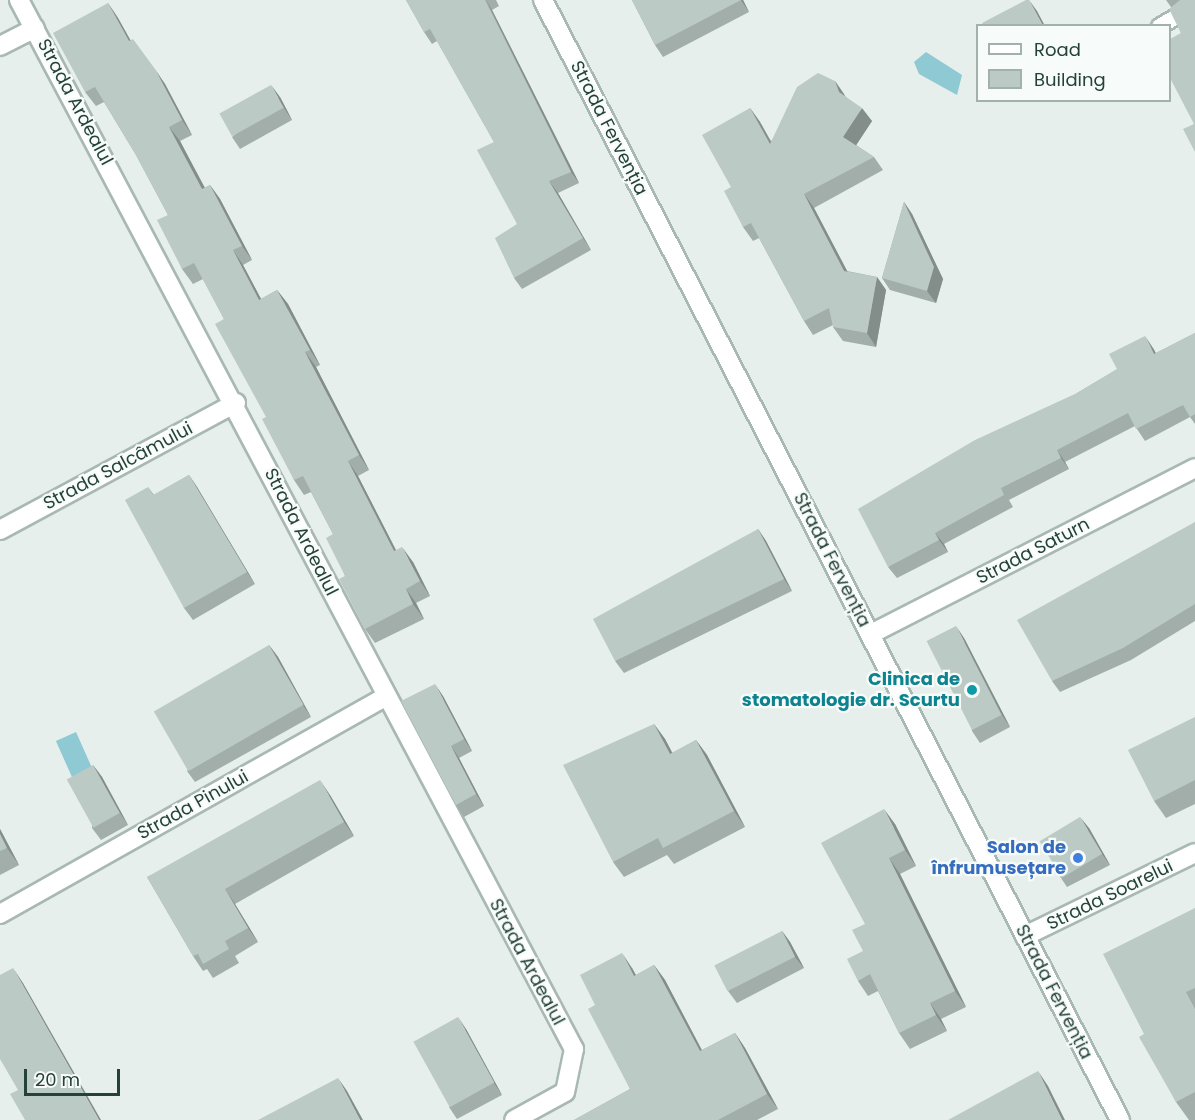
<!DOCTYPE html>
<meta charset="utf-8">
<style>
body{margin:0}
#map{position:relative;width:1195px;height:1120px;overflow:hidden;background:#e6efeb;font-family:Poppins,sans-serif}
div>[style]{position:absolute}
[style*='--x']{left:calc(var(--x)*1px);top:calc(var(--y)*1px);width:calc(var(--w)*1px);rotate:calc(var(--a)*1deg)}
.water>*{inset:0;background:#8ec9d4;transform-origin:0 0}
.roads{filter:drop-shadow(2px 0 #a8b8b2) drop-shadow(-2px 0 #a8b8b2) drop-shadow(0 2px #a8b8b2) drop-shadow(0 -2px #a8b8b2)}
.lane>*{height:15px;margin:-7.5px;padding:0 7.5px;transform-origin:7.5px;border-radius:7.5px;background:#fff}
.street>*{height:18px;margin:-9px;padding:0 9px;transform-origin:9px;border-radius:9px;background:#fff}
.secondary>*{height:18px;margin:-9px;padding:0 9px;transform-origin:9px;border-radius:9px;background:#fff}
.wall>*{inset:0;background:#a1aea9}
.shaded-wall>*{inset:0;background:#838d89}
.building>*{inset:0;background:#bbcac4;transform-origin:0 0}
.dots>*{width:16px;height:16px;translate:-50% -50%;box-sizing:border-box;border:3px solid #f7fbf9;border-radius:50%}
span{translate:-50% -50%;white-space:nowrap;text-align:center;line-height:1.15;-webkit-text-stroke:4.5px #f7fbf9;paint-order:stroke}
.street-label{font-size:18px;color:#24423a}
.culture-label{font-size:18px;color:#0d838f;font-weight:700}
.right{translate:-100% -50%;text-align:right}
.shop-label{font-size:18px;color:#366cbe;font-weight:700}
.legend{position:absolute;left:976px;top:24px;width:195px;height:78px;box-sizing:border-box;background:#f7fbf9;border:2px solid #a3b1ad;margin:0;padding:8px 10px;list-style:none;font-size:18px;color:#24423a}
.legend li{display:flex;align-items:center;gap:12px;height:30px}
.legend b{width:30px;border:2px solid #a3b1ad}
.scale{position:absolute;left:24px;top:1069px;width:96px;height:27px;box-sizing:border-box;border:3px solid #24423a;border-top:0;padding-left:8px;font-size:18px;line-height:21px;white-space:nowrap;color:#24423a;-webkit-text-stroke:4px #f7fbf9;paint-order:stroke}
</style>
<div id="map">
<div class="water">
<div style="clip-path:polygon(926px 52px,962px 75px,957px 95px,919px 74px,914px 62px)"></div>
<div style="left:76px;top:732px;width:42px;height:22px;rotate:66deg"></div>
</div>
<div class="roads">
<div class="lane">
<div style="--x:1159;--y:26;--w:42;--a:-30.3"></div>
</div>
<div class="street">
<div style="--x:19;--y:0;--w:1187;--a:62.12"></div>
<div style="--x:574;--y:1049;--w:44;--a:101.8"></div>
<div style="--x:565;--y:1092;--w:58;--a:151.2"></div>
<div style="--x:0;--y:46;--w:39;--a:-27"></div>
<div style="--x:0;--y:530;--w:268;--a:-28.3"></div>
<div style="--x:0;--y:914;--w:442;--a:-29.4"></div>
<div style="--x:1025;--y:936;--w:189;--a:-26"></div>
</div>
<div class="secondary">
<div style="--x:543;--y:0;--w:1260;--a:62.74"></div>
<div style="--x:871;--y:634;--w:364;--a:-27.1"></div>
</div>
</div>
<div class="wall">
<div style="clip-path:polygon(406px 0,496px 0,499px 6px,492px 10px,579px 183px,558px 193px,591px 250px,522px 289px,514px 278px,517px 224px,494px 142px,437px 41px,432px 44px,424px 32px)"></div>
<div style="clip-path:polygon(632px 0,743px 0,749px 12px,663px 57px,655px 45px)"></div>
<div style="clip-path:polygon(1166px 0,1195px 0,1194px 124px,1181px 33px,1171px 7px)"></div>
<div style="clip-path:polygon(108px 3px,118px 18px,131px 41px,165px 84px,192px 135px,180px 141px,204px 188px,210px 185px,220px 199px,252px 260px,243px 265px,261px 299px,277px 290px,288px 304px,320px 365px,316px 367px,369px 470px,358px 476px,396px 550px,413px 562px,430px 596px,416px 603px,424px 619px,375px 643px,365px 629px,345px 576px,333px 534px,311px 492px,304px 495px,294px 480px,224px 319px,203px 279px,193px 284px,182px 269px,168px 215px,136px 155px,104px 102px,96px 106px,85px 92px)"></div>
<div style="clip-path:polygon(835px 81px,845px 96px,872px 121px,856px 145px,874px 157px,883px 170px,814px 208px,847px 271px,877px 277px,886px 290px,876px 347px,843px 341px,833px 327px,833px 325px,813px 335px,804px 321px,759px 238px,753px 241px,743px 227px,731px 187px,750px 108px,760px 122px,771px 141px)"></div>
<div style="clip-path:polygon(280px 97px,292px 120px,240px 149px,232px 137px)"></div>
<div style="clip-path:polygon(904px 202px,912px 214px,943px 279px,936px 303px,890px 290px,882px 278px)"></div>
<div style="clip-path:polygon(1195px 333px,1195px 424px,1190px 417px,1145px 441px,1135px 426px,1065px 462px,1069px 469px,1009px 500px,1013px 507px,944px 544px,948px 552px,897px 578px,888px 567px,1077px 393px,1153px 348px,1156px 353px)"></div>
<div style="clip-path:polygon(189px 475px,197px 487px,255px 584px,193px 620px,184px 608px,148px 487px,154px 495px)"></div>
<div style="clip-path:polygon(1195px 522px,1195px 621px,1131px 660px,1060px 692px,1052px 681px)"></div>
<div style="clip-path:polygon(758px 529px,766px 541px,792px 591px,624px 673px,615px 661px)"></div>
<div style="clip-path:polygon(964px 638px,1010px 727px,980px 743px,972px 731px)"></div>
<div style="clip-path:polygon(269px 645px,278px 657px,311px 717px,195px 782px,187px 771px)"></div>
<div style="clip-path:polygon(443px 696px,472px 751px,459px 758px,484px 806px,464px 817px,456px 805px)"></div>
<div style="clip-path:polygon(1195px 717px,1195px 804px,1166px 818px,1154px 801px)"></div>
<div style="clip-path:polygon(654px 724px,665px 739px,672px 753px,696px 740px,707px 755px,745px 827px,674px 864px,667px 855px,624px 877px,613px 862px)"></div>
<div style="clip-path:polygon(93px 765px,102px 777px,128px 825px,101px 840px,92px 828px)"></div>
<div style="clip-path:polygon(330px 795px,354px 836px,235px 904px,258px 942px,235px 956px,239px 963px,213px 978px,207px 969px,203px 971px,193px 956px,147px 877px)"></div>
<div style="clip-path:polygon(895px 824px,916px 866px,900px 874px,966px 1007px,941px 1019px,947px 1031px,910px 1049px,899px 1033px,878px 991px,868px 996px,858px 981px,863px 951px,865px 924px)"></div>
<div style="clip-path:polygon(1089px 828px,1110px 865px,1067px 887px,1059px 875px)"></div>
<div style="clip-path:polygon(0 829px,19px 865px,0 875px)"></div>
<div style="clip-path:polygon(1195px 908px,1195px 1120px,1189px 1120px,1176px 1102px,1144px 1034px)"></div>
<div style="clip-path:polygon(782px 931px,790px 942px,804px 968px,737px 1003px,728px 991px)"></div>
<div style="clip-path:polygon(654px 965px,665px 980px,702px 1050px,735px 1033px,745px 1048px,778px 1109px,757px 1120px,574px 1120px,630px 1089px,595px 1005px,632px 968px,636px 975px)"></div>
<div style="clip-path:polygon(466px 1029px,502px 1095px,457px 1119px,449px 1107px)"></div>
</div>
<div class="shaded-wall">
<div style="clip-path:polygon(486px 0,492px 10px,579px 183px,571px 172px)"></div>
<div style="clip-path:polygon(741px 0,743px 0,749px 12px)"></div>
<div style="clip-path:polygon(1029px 0,1037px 11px,1045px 26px,1043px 26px)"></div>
<div style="clip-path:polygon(108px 3px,118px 18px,139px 56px,129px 41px)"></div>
<div style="clip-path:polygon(155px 69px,165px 84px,192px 135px,182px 120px)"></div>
<div style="clip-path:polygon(835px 81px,844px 94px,849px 106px,839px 92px)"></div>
<div style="clip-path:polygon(271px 85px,280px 97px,292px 120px,284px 108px)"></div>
<div style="clip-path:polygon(750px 108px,760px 122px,779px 157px,770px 144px)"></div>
<div style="clip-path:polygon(862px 108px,872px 121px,853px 150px,843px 137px)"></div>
<div style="clip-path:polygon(169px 127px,180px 141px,213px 203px,202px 189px)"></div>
<div style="clip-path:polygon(549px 181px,558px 193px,591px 250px,583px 238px)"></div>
<div style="clip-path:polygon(210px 185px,220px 199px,252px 260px,242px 246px)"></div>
<div style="clip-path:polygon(804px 194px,814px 208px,854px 284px,844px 271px)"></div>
<div style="clip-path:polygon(904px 202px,912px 214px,943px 279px,936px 303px,927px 291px)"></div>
<div style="clip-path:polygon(233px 250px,243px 265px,269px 314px,259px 300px)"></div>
<div style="clip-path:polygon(877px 277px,886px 290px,876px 347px,867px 333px)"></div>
<div style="clip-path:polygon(277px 290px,288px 304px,320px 365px,310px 350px)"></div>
<div style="clip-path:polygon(1145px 336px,1153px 348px,1162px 366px,1154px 354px)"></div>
<div style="clip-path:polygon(305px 352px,316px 367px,369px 470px,359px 455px)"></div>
<div style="clip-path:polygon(1057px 450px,1065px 462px,1069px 469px,1061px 458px)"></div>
<div style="clip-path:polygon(348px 461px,358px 476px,404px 566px,394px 551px)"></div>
<div style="clip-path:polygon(189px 475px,197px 487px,255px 584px,247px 572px)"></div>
<div style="clip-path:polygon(758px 529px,766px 541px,792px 591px,784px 579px)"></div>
<div style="clip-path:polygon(935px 533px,944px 544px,948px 552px,939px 540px)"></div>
<div style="clip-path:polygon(402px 547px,413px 562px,430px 596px,420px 581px)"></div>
<div style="clip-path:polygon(406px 589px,416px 603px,424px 619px,413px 604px)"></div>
<div style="clip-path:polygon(956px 626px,964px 638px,1010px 727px,1002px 715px)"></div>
<div style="clip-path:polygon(269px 645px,278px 657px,311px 717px,303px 705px)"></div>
<div style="clip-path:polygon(435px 684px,443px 696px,472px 751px,464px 739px)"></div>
<div style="clip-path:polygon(654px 724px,665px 739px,681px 769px,670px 754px)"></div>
<div style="clip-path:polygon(696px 740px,707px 755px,745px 827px,734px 811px)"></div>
<div style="clip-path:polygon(451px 746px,459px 758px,484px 806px,476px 794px)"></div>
<div style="clip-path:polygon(93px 765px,102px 777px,128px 825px,120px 813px)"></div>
<div style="clip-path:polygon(320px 780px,330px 795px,354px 836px,344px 822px)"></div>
<div style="clip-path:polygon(884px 809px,895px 824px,916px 866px,905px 850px)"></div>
<div style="clip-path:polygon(1080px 817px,1089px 828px,1110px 865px,1102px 854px)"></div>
<div style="clip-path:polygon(0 829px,19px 865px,7px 848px,0 834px)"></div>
<div style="clip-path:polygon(889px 858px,900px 874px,966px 1007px,955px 991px)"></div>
<div style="clip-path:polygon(225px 889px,235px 904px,258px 942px,248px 928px)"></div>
<div style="clip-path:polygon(782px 931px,790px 942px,804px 968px,795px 957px)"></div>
<div style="clip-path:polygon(622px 953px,632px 968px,644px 991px,634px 976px)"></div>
<div style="clip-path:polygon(654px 965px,665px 980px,710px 1066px,700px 1051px)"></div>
<div style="clip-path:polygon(13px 968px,23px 983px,101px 1120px,99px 1120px)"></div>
<div style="clip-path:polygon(930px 1003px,941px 1019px,947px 1031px,936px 1015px)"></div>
<div style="clip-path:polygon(458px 1017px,466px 1029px,502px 1095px,494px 1083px)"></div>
<div style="clip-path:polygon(735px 1033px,745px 1048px,778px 1109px,767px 1094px)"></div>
<div style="clip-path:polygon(1038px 1071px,1048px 1086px,1065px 1120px,1062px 1120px)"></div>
<div style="clip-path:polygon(338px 1078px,347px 1091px,363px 1120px,360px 1120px)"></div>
</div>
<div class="building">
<div style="clip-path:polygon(406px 0,485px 0,571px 172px,549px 181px,583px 238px,514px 278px,495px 238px,517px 224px,477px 150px,494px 142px,430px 29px,424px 32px)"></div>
<div style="clip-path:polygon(632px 0,741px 0,655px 45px)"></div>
<div style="clip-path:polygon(1026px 0,1029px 0,1043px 26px,984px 26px,982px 23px)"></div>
<div style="clip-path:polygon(1180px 0,1195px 0,1195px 152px,1183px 129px,1194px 124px,1170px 78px,1170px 39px,1181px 33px,1169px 9px)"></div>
<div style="clip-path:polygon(108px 3px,129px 41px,133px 39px,155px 69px,182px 120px,169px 127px,202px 189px,210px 185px,242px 246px,233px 250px,259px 300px,277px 290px,310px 350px,305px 352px,359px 455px,348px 461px,394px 551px,402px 547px,420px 581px,406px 589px,413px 604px,365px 629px,339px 579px,345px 576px,326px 538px,333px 534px,303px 476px,294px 480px,262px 419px,266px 417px,215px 324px,224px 319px,194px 263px,182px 269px,157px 220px,168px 215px,136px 155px,95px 87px,85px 92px,53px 33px)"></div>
<div style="clip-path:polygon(818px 73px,835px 81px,839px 92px,862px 108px,843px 137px,874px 157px,804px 194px,844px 271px,877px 277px,867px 333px,833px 327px,829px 308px,804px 321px,751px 223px,743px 227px,724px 191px,731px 187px,702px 135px,750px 108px,770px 144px,797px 87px)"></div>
<div style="left:271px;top:85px;width:26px;height:59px;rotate:61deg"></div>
<div style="clip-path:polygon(904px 202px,934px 267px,927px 291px,882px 278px)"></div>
<div style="clip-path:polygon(1195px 333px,1195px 414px,1190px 417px,1183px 405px,1136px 429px,1128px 413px,1057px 450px,1061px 458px,1001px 488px,1004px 495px,935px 533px,939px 540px,888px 567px,858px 509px,975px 440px,1077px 393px,1117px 369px,1109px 354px,1145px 336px,1154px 354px)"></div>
<div style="clip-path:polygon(189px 475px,247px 572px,184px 608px,125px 500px,148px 487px,153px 495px)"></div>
<div style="clip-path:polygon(1195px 522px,1195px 604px,1123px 648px,1052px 681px,1017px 620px)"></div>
<div style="clip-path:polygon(758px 529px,784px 579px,615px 661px,593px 619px)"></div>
<div style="left:956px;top:626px;width:100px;height:33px;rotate:63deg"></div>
<div style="left:269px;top:645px;width:69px;height:133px;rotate:60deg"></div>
<div style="clip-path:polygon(435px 684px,464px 739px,451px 746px,476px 794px,456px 805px,401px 701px)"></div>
<div style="clip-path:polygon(1195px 717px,1195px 780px,1154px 801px,1128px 750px)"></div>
<div style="clip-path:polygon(654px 724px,670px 754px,696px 740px,734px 811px,663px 848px,658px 838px,613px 862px,563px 765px)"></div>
<div style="left:93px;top:765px;width:55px;height:30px;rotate:61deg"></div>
<div style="clip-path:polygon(320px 780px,344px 822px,225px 889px,248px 928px,225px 941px,229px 949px,203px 964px,198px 954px,193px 956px,147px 877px)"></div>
<div style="clip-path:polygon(884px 809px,905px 850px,889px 858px,955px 991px,930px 1003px,936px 1015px,899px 1033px,870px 974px,858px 981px,847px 959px,863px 951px,852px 930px,865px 924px,821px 843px)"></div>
<div style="left:1080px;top:817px;width:43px;height:47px;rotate:59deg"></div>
<div style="clip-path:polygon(0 834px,7px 848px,0 851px)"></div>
<div style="clip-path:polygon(1195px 908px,1195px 988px,1186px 992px,1195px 1009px,1195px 1092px,1176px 1102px,1139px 1037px,1144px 1034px,1103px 954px)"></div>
<div style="left:782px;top:931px;width:29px;height:76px;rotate:63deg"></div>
<div style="clip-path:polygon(622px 953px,634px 976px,654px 965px,700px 1051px,735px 1033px,767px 1094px,718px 1120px,574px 1120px,630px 1089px,588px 1009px,595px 1005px,580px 975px)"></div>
<div style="clip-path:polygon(13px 968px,99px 1120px,25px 1120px,10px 1094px,18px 1090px,0 1059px,0 975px)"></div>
<div style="left:458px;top:1017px;width:75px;height:51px;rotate:61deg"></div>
<div style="clip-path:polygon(1038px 1071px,1062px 1120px,948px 1120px)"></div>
<div style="clip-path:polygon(338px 1078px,360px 1120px,258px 1120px)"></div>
</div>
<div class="dots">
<div style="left:972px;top:690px;background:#0f9aa8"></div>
<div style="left:1078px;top:858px;background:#3f7fe0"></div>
</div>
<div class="street-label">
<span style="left:75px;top:102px;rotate:62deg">Strada Ardealul</span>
<span style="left:609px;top:128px;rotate:63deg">Strada Fervenția</span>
<span style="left:118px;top:466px;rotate:-28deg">Strada Salcâmului</span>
<span style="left:301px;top:532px;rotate:63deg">Strada Ardealul</span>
<span style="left:1033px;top:551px;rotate:-27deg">Strada Saturn</span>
<span style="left:832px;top:560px;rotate:63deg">Strada Fervenția</span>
<span style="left:193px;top:805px;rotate:-29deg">Strada Pinului</span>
<span style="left:1110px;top:895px;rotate:-26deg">Strada Soarelui</span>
<span style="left:527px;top:962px;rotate:62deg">Strada Ardealul</span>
<span style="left:1054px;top:992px;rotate:63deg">Strada Fervenția</span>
</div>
<div class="culture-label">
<span class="right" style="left:960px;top:690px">Clinica de<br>stomatologie dr. Scurtu</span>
</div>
<div class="shop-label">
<span class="right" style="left:1066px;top:858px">Salon de<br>înfrumusețare</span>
</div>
<ul class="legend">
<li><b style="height:8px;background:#fff"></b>Road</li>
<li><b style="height:16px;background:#bbcac4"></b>Building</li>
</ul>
<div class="scale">20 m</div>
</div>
